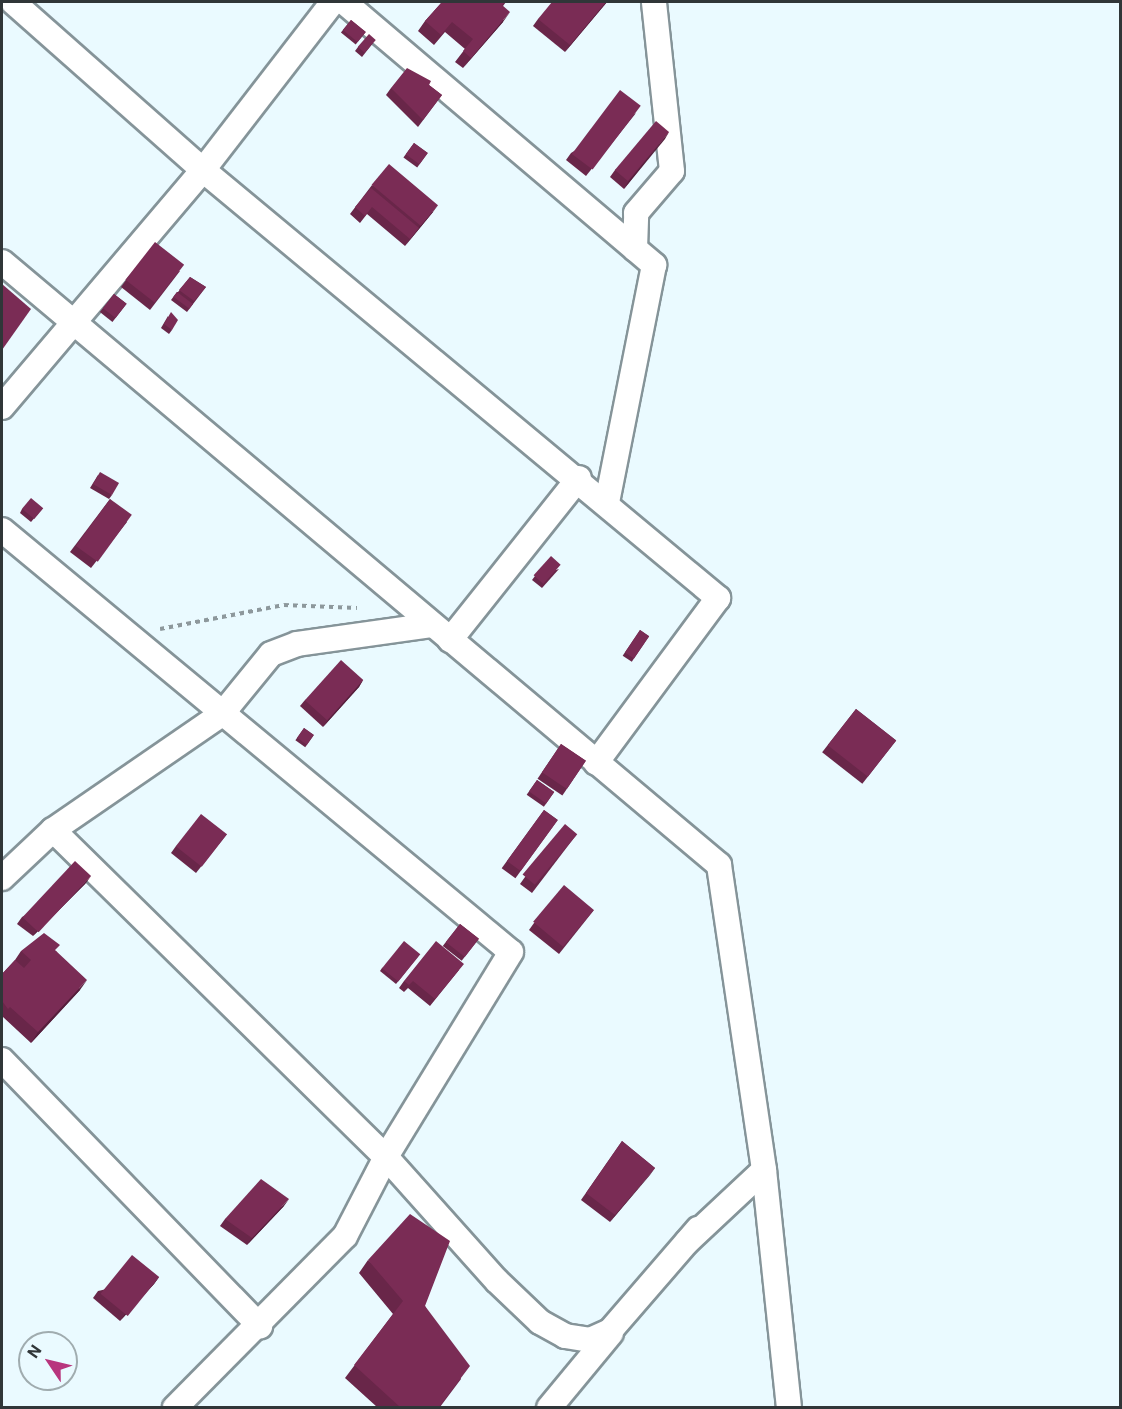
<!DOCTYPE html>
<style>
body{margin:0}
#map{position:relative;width:1122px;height:1409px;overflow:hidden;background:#eafaff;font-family:Roboto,sans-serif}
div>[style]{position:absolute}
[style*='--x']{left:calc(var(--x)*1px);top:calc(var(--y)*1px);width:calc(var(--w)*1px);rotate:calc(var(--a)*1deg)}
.path>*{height:4px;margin-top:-2px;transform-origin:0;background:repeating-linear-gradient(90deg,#8d989c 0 4.5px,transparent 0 9px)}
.roads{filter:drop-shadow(2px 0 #859499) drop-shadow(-2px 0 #859499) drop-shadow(0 2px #859499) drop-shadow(0 -2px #859499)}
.street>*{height:24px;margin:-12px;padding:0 12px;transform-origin:12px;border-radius:12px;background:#fff}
.wall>*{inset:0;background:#692649;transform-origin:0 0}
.shaded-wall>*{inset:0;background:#551f3c}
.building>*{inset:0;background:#7a2c55;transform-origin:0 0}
span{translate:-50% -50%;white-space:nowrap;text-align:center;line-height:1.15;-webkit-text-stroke:6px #eafaff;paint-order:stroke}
.frame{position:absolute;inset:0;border:3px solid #303638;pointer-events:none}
.north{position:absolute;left:18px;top:1331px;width:60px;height:60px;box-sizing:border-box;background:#eafaff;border:2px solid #a0acaf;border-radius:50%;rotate:305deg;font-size:16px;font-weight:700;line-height:24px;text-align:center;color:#303638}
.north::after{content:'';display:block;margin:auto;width:21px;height:27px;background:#b8357d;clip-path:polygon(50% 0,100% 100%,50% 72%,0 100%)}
</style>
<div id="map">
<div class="path">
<div style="--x:160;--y:629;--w:126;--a:-11"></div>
<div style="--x:284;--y:605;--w:73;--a:2.4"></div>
</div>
<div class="roads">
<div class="street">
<div style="--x:13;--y:2;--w:254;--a:41.5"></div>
<div style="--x:203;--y:170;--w:670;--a:39.73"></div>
<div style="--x:718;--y:598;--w:205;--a:126.5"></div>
<div style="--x:344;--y:2;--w:407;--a:40.3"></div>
<div style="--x:654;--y:265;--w:242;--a:101.2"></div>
<div style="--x:635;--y:249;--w:36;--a:-88"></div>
<div style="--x:636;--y:213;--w:55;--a:-49.4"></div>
<div style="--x:672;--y:171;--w:170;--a:-96.1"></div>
<div style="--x:2;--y:262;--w:937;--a:40.06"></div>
<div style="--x:719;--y:865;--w:308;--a:81.6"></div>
<div style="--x:764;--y:1170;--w:239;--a:84"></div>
<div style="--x:2;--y:407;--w:311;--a:-49.7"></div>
<div style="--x:203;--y:170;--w:212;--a:-52.3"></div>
<div style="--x:2;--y:530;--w:661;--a:39.66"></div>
<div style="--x:511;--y:952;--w:240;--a:121.4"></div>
<div style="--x:386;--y:1157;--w:89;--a:117.4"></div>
<div style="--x:345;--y:1236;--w:242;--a:134.7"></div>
<div style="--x:450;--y:640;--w:207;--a:-51.5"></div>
<div style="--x:53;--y:830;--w:467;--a:44.5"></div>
<div style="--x:386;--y:1157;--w:166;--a:48.2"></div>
<div style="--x:497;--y:1281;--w:59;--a:43.6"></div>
<div style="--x:540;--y:1322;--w:29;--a:29"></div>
<div style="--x:565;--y:1336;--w:25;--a:9"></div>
<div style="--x:590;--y:1340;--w:22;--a:-24"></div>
<div style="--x:610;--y:1331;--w:135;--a:-49.2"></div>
<div style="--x:2;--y:878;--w:70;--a:-43.3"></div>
<div style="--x:53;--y:830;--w:205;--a:-34.5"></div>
<div style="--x:222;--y:714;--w:77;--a:-50.8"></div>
<div style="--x:271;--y:654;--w:28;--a:-21"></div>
<div style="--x:297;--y:644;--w:136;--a:-8"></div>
<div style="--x:2;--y:1060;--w:371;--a:45.9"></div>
<div style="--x:687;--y:1242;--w:105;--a:-43.1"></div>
<div style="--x:549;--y:1408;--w:97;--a:-50.4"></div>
</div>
</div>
<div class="wall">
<div style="clip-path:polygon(442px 2px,506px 2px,503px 6px,503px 22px,463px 68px,455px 62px,465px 49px,445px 32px,434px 45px,418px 31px,425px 21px)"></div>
<div style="clip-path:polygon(607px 2px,565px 52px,533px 26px,538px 19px)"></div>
<div style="left:351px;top:20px;width:19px;height:16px;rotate:39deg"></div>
<div style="clip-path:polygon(373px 43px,362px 57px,355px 51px,358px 47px)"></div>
<div style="clip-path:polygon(429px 85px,442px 95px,418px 127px,386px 95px,391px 88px)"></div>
<div style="clip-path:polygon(636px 113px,586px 176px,566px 160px,571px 153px)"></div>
<div style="clip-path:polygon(669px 132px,624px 189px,610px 177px,615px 170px)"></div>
<div style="left:414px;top:143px;width:17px;height:18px;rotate:36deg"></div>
<div style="clip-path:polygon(372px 185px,433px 212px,405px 246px,367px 214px,360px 223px,350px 214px)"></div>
<div style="clip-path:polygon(180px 271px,150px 310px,121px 287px,126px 280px)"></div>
<div style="clip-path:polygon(190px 277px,206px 287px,187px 312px,171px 300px,177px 292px,178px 292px)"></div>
<div style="left:114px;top:294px;width:16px;height:23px;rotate:38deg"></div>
<div style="clip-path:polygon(168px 316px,172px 330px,169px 334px,161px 328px)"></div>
<div style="clip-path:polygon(98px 475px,112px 495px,109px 499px,90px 488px)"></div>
<div style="clip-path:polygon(110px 499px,127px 522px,91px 568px,70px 552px)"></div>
<div style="clip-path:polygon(43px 508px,31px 522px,20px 513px,22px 509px)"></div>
<div style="clip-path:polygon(559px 569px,542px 588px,532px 580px,535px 576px)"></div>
<div style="left:640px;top:630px;width:11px;height:31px;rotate:34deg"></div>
<div style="clip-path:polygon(363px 680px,359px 687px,323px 727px,300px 706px,305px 700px)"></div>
<div style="left:856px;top:709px;width:51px;height:55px;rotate:38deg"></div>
<div style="left:304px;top:728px;width:12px;height:15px;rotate:35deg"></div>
<div style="left:561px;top:744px;width:30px;height:42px;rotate:34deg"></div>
<div style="left:537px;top:780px;width:21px;height:18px;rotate:35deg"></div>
<div style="left:544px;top:810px;width:17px;height:72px;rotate:36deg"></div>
<div style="clip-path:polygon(227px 834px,196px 873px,171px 853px,176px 846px)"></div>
<div style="clip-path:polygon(577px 834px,532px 893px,520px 884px,525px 877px)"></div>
<div style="clip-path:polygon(86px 883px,33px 936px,17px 924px,22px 917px)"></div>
<div style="clip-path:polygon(594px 910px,559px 954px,529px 930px,534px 923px)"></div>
<div style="left:460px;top:924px;width:24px;height:28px;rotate:38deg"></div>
<div style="clip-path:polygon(21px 951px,56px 951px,80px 990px,31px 1043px,3px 1017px,2px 1018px,2px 974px,15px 960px)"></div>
<div style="clip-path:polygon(420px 954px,396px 984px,380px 971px,382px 968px)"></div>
<div style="clip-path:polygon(459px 970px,430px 1006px,408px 988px,404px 992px,399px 988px,404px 981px)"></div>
<div style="clip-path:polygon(622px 1141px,655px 1168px,610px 1222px,581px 1200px)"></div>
<div style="clip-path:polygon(284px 1206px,247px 1245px,220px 1226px,225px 1219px)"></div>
<div style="clip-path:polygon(368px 1260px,425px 1306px,461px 1379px,440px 1407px,377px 1407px,345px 1378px,393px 1314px,359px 1273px)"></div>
<div style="clip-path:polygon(159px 1277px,154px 1284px,120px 1321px,93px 1298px,98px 1291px)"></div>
</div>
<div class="shaded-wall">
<div style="clip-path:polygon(606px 2px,607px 2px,565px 52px,570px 45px)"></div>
<div style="clip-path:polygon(510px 12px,503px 22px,463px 68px,471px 58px)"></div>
<div style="clip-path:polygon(669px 132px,665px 139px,624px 189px,628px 182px)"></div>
<div style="clip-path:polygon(438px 205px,433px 212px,405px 246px,420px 226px)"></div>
<div style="clip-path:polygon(363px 680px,359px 687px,323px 727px,328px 720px)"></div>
<div style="clip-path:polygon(91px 876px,86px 883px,33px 936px,38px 929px)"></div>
<div style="clip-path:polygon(87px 980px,80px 990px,31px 1043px,38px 1032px)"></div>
<div style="clip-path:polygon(655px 1168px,650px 1175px,610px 1222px,615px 1215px)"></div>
<div style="clip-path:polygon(289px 1199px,284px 1206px,247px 1245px,252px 1238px)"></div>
<div style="clip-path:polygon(159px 1277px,154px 1284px,120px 1321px,125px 1314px)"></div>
</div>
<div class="building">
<div style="clip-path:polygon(442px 2px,505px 2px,502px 5px,510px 12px,471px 58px,463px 51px,473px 39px,452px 22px,441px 35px,425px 21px)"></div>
<div style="clip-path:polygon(552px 2px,606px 2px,570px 45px,538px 19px)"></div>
<div style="left:351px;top:20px;width:19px;height:13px;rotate:39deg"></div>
<div style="left:369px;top:34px;width:9px;height:17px;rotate:41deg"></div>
<div style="clip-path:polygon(407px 68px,431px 81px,429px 85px,442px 95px,423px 120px,391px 88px)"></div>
<div style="left:620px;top:90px;width:26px;height:80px;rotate:37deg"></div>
<div style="left:656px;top:121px;width:17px;height:64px;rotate:40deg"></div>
<div style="left:414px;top:143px;width:17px;height:14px;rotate:36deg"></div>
<div style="left:389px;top:164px;width:64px;height:27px;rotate:40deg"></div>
<div style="clip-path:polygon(371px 188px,419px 228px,410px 239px,372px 207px,365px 216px,355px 207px)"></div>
<div style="left:155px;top:242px;width:37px;height:48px;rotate:38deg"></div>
<div style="clip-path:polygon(190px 277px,206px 287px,194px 301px,179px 290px)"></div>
<div style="clip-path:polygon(2px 284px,31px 309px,2px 350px)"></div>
<div style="left:177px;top:292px;width:20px;height:6px;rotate:37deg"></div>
<div style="left:114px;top:294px;width:16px;height:18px;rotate:38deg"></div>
<div style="clip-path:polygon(171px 312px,178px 320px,172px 330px,164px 324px)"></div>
<div style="left:100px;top:472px;width:22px;height:14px;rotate:30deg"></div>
<div style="left:31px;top:498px;width:16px;height:14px;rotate:40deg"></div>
<div style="left:110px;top:499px;width:27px;height:58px;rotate:36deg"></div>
<div style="left:551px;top:556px;width:13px;height:26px;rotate:42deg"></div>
<div style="left:640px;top:630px;width:11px;height:27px;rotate:34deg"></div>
<div style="left:341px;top:660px;width:30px;height:54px;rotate:42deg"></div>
<div style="left:856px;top:709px;width:51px;height:46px;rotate:38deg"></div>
<div style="left:304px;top:728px;width:12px;height:12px;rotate:35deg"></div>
<div style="left:561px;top:744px;width:30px;height:34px;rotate:34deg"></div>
<div style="left:537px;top:780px;width:21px;height:14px;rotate:35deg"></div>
<div style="left:544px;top:810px;width:17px;height:63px;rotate:36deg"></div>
<div style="left:201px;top:814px;width:33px;height:41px;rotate:38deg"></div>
<div style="left:565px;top:824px;width:16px;height:66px;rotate:40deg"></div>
<div style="left:75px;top:861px;width:22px;height:77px;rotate:43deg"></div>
<div style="left:564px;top:885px;width:39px;height:48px;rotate:40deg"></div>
<div style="left:460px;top:924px;width:24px;height:23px;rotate:38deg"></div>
<div style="clip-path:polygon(44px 933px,60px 945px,55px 950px,87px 980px,38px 1032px,10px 1007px,8px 1009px,2px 1001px,2px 974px,15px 960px,24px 968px,31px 960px,21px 951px)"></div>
<div style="left:404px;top:941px;width:21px;height:35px;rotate:39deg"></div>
<div style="clip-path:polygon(436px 941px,464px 964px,435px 999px,413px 981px,409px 985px,404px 981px)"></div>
<div style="clip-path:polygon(622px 1141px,655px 1168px,615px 1215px,586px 1193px)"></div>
<div style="clip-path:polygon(261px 1179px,289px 1199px,252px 1238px,225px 1219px)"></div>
<div style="clip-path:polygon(410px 1214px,450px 1241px,425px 1306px,470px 1366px,439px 1407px,400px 1407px,354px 1365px,403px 1301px,368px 1260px)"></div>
<div style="left:132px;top:1255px;width:35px;height:50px;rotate:39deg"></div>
</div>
<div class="frame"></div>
<div class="north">N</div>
</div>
